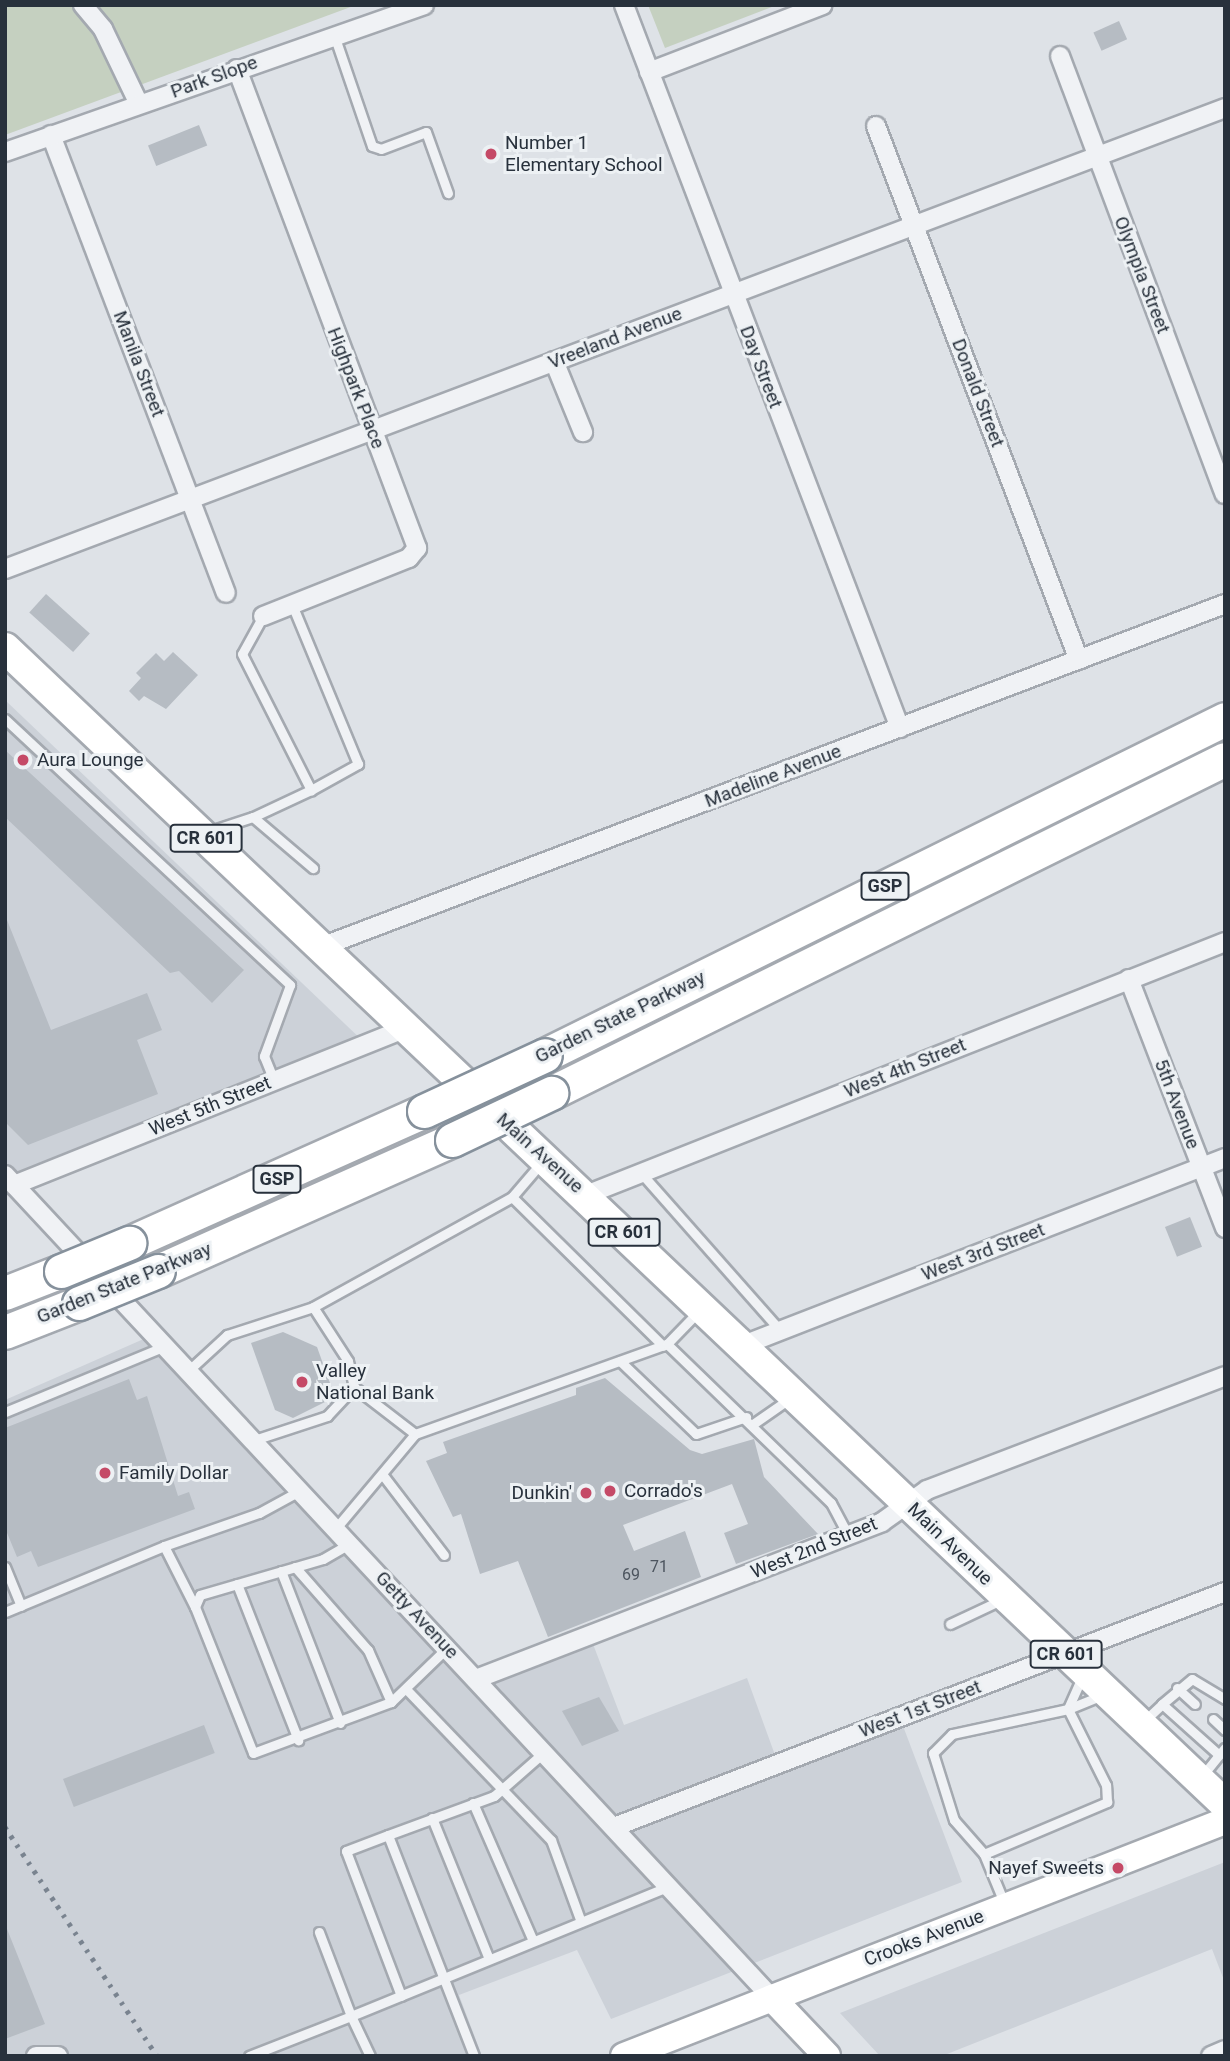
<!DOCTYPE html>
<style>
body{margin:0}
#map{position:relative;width:1230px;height:2061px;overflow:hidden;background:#dee2e7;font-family:Roboto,sans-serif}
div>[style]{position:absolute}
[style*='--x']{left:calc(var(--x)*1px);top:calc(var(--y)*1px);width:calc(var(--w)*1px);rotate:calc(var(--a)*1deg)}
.built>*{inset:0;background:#ccd1d8}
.green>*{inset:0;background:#c5d0c0}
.building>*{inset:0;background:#b6bcc3;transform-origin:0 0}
.roads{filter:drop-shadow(2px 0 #a4a9b0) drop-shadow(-2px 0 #a4a9b0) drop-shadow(0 2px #a4a9b0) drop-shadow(0 -2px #a4a9b0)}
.lane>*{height:9px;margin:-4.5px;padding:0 4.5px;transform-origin:4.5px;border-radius:4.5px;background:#f0f2f5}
.street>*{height:18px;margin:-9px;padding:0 9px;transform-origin:9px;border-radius:9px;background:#f0f2f5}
.secondary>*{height:26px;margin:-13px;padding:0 13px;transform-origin:13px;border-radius:13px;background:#fff}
.primary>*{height:30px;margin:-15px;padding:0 15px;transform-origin:15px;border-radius:15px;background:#fff}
.highway>*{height:33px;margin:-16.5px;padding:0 16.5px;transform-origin:16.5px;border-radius:16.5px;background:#fff}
.rail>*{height:5px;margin-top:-2.5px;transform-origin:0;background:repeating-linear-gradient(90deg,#79838f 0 3.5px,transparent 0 10.5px)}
.bridges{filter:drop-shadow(2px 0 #86919c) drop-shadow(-2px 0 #86919c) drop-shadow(0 2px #86919c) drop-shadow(0 -2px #86919c)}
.highway-bridge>*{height:33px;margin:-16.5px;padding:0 16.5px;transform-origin:16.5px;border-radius:16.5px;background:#fff}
.dots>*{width:19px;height:19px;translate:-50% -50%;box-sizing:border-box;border:4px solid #edf1f4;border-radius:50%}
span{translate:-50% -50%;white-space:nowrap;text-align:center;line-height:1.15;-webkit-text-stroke:6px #edf1f4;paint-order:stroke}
.number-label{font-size:16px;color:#4c545e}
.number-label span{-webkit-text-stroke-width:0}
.shield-label span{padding:2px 5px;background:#edf1f4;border:2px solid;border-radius:5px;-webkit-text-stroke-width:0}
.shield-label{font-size:18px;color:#28313c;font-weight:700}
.street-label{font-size:19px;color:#28313c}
.poi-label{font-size:19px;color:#28313c}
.left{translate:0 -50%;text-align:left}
.right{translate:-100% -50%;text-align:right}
.frame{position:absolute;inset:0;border:7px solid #28313c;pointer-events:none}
</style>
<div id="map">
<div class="built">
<div style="clip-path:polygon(5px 700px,366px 1044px,5px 1194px)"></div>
<div style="clip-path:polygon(155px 1334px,482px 1674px,588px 1631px,624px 1725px,747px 1678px,779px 1766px,900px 1718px,962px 1882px,611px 2019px,577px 1950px,459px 1995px,482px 2056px,5px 2056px,5px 1400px)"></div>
<div style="clip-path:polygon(1225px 1862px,1225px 1983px,1212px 1949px,942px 2056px,880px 2056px,840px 2013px)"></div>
</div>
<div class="green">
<div style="clip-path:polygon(5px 5px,356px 5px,5px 135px)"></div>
<div style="clip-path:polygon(648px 5px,777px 5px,665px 48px)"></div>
</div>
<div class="building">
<div style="left:1119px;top:21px;width:20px;height:28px;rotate:66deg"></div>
<div style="left:199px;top:125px;width:22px;height:55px;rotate:68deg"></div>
<div style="left:46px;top:594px;width:59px;height:25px;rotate:42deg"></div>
<div style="clip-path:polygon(173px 652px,198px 675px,166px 709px,144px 696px,139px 701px,129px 691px,141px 678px,136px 673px,156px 653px,164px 661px)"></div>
<div style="clip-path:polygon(5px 750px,244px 970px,212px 1003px,179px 971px,170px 973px,5px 817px)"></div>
<div style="clip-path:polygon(5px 915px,51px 1030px,147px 993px,162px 1030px,137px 1040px,158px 1094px,28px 1145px,5px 1122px)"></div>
<div style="left:1190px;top:1217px;width:32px;height:27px;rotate:68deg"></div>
<div style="clip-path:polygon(283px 1332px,317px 1347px,335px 1397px,293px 1418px,275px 1410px,251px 1343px)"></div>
<div style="clip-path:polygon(605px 1378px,690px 1450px,702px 1454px,754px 1439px,764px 1477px,818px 1534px,736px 1564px,724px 1533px,748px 1524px,732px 1484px,623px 1525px,634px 1551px,685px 1531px,701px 1577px,548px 1637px,518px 1561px,480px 1574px,461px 1514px,453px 1517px,426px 1461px,447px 1453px,443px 1442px,576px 1395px,576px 1388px)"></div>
<div style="clip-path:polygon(129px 1379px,137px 1400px,147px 1396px,178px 1496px,189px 1492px,195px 1509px,38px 1567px,31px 1551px,17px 1557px,5px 1528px,5px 1428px)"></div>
<div style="clip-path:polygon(599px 1697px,619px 1731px,582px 1746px,562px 1711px)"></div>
<div style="left:204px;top:1725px;width:30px;height:151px;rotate:69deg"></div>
<div style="clip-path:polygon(5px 1924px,45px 2024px,5px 2039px)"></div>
</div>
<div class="roads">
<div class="lane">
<div style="--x:334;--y:35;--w:117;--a:71.1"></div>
<div style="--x:372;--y:146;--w:9;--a:18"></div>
<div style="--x:381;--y:149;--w:48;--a:-20.7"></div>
<div style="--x:426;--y:132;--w:65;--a:70.2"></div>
<div style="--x:263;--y:616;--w:43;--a:118.9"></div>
<div style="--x:242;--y:654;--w:153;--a:63.1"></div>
<div style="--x:311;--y:790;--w:54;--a:-29"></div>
<div style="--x:358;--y:764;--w:172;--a:-112.5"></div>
<div style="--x:5;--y:719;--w:390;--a:43"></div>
<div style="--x:290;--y:985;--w:76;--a:110.1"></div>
<div style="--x:264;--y:1056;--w:27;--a:68"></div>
<div style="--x:253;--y:817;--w:64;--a:-25"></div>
<div style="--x:207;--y:832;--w:48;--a:-18.1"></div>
<div style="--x:253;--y:817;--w:79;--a:40.4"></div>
<div style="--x:641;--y:1173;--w:211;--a:48.5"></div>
<div style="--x:512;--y:1197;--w:45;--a:-49.5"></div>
<div style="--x:667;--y:1344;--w:228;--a:44.1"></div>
<div style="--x:831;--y:1503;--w:36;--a:62"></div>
<div style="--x:620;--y:1361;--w:105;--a:43.8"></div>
<div style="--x:696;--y:1434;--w:53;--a:-18.8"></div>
<div style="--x:189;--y:1370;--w:52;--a:-42.6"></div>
<div style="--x:227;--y:1335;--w:90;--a:-18"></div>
<div style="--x:313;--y:1307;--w:227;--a:-28.9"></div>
<div style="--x:512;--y:1197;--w:212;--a:44.6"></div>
<div style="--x:354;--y:1387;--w:77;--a:37.6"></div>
<div style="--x:5;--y:1412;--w:173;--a:-22.4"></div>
<div style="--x:753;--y:1424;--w:44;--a:-34.8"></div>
<div style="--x:254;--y:1440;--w:77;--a:-18.2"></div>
<div style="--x:327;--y:1416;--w:40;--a:-47"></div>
<div style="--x:354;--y:1387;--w:27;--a:-103"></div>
<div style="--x:348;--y:1361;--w:64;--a:-122.9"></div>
<div style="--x:382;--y:1474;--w:102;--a:52.6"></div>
<div style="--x:336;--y:1528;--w:123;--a:-50"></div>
<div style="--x:415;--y:1434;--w:268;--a:-19.7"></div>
<div style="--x:667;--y:1344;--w:45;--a:-45.9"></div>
<div style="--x:349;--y:1544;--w:30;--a:150"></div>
<div style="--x:323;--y:1559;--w:128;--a:163.7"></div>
<div style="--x:200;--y:1595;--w:13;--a:113"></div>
<div style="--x:195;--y:1607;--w:157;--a:68.3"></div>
<div style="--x:253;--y:1753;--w:147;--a:-20.3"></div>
<div style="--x:391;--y:1702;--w:78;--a:-44"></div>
<div style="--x:164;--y:1546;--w:101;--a:-19.2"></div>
<div style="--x:259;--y:1513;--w:48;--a:-28.7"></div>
<div style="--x:5;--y:1567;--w:42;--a:67.7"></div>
<div style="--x:295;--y:1567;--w:111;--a:48.7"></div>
<div style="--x:368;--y:1650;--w:57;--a:66.1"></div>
<div style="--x:281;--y:1571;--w:163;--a:68.8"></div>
<div style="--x:237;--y:1584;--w:168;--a:68.6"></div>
<div style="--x:5;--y:1612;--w:172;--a:-22.5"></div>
<div style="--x:164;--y:1546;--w:68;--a:63.1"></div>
<div style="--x:950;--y:1624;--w:56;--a:-25.2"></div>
<div style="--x:1082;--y:1677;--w:35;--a:114"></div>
<div style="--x:1068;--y:1709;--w:37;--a:-22"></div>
<div style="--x:1177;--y:1688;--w:24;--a:42"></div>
<div style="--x:407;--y:1690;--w:208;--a:46.2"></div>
<div style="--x:551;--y:1840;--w:87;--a:69.9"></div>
<div style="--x:1162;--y:1704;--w:39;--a:-40"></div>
<div style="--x:1192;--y:1679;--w:39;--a:31"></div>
<div style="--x:1213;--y:1719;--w:16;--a:43"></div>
<div style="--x:1143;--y:1722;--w:26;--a:-43"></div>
<div style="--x:1162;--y:1704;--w:76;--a:41.8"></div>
<div style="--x:1202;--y:1776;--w:36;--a:-51"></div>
<div style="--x:473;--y:1803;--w:150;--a:66.5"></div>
<div style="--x:432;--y:1818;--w:152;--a:68"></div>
<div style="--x:388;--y:1835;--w:45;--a:159.1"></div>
<div style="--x:346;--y:1851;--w:155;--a:69.2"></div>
<div style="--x:984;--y:1854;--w:134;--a:-22.9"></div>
<div style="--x:1107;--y:1802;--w:17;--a:-93"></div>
<div style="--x:1106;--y:1785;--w:85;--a:-116.6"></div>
<div style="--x:1068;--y:1709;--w:119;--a:167.8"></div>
<div style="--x:952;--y:1734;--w:27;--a:135"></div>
<div style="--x:933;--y:1753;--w:70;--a:72.6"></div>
<div style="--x:954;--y:1820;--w:45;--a:48.6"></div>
<div style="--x:984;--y:1854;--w:55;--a:67.6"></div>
<div style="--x:249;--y:2056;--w:110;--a:-21.4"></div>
<div style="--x:351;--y:2016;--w:90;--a:-110.9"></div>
<div style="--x:370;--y:2056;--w:44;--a:-115.4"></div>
<div style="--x:351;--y:2016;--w:344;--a:-22.2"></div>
<div style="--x:474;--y:2056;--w:237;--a:-111.3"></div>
<div style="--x:388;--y:1835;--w:113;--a:-20.2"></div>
<div style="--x:494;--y:1796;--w:67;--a:-41.3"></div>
</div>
<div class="street">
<div style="--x:83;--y:5;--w:31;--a:50"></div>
<div style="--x:103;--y:29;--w:83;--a:64.4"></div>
<div style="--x:624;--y:5;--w:774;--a:69.11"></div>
<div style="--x:1060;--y:56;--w:468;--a:69.4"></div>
<div style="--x:237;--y:69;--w:512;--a:69.4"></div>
<div style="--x:417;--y:548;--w:13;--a:129"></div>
<div style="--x:409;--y:558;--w:157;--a:158.3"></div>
<div style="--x:649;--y:72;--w:186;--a:-21.1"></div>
<div style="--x:876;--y:126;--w:571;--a:69.19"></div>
<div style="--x:51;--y:135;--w:490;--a:69.1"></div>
<div style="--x:5;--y:152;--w:444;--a:-19.3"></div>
<div style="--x:554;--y:361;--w:77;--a:67.8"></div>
<div style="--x:5;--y:569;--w:1304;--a:-20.7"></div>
<div style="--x:321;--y:947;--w:967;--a:-20.78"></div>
<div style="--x:1129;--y:979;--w:267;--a:68.9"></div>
<div style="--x:5;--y:1175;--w:1125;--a:47.02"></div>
<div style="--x:14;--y:1185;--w:422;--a:-21.8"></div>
<div style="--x:586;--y:1195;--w:687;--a:-21.6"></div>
<div style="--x:741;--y:1346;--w:519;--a:-21.23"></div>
<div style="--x:476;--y:1679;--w:435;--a:-21.1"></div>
<div style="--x:882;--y:1522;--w:55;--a:-35.4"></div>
<div style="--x:927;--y:1490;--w:319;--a:-20.9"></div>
<div style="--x:614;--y:1827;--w:655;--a:-21.04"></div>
<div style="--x:36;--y:2056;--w:22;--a:0"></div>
<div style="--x:1211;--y:2056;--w:15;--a:-23"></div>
</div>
<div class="secondary">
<div style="--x:772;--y:1998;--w:80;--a:46.5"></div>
<div style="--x:624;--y:2056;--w:645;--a:-21.36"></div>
</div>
<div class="primary">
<div style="--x:5;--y:648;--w:1681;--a:43.46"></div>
</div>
<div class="highway">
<div style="--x:545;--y:1055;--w:758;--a:-26.29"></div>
<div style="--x:551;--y:1093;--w:752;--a:-26.36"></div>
<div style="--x:129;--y:1243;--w:323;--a:-24.1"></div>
<div style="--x:158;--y:1271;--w:322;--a:-24"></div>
<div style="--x:5;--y:1293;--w:60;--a:-21.4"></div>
<div style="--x:5;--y:1332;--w:79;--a:-21.4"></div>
</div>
</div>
<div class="rail">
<div style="--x:5;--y:1827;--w:275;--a:56.4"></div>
</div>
<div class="bridges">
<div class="highway-bridge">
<div style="--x:424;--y:1111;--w:133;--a:-24.8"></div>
<div style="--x:452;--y:1140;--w:110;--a:-25.4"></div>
<div style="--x:61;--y:1271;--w:74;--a:-22.4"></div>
<div style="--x:79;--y:1303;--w:85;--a:-22.1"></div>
</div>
</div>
<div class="dots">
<div style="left:491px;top:154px;background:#c54a67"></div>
<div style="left:23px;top:760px;background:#c54a67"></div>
<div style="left:302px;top:1382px;background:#c54a67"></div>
<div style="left:105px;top:1473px;background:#c54a67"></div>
<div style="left:610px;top:1491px;background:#c54a67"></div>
<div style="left:586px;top:1493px;background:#c54a67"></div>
<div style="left:1118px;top:1868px;background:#c54a67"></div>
</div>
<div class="number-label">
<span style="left:659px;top:1567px">71</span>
<span style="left:631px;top:1575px">69</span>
</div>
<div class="shield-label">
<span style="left:206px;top:838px">CR 601</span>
<span style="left:885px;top:886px">GSP</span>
<span style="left:277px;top:1179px">GSP</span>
<span style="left:624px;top:1232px">CR 601</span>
<span style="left:1066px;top:1654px">CR 601</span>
</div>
<div class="street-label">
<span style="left:214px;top:77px;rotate:-20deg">Park Slope</span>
<span style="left:1142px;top:275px;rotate:69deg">Olympia Street</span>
<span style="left:615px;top:338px;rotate:-21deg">Vreeland Avenue</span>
<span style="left:139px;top:364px;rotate:69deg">Manila Street</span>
<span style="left:761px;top:367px;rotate:69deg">Day Street</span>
<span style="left:356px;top:388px;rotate:69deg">Highpark Place</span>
<span style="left:978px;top:393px;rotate:69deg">Donald Street</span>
<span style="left:773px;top:776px;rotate:-21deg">Madeline Avenue</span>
<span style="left:620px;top:1017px;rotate:-26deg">Garden State Parkway</span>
<span style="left:905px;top:1068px;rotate:-22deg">West 4th Street</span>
<span style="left:1177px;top:1104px;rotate:69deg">5th Avenue</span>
<span style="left:210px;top:1106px;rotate:-22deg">West 5th Street</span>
<span style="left:540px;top:1153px;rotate:42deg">Main Avenue</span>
<span style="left:983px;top:1252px;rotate:-21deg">West 3rd Street</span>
<span style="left:124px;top:1283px;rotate:-22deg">Garden State Parkway</span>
<span style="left:950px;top:1544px;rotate:44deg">Main Avenue</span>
<span style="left:814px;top:1548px;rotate:-22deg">West 2nd Street</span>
<span style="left:417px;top:1615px;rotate:47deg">Getty Avenue</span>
<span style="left:920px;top:1709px;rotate:-21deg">West 1st Street</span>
<span style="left:924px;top:1938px;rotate:-21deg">Crooks Avenue</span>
</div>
<div class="poi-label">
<span class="left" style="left:505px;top:154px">Number 1<br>Elementary School</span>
<span class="left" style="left:37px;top:760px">Aura Lounge</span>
<span class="left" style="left:316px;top:1382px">Valley<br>National Bank</span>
<span class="left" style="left:119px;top:1473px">Family Dollar</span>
<span class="left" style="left:624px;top:1491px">Corrado's</span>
<span class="right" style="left:572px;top:1493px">Dunkin'</span>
<span class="right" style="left:1104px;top:1868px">Nayef Sweets</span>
</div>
<div class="frame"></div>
</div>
